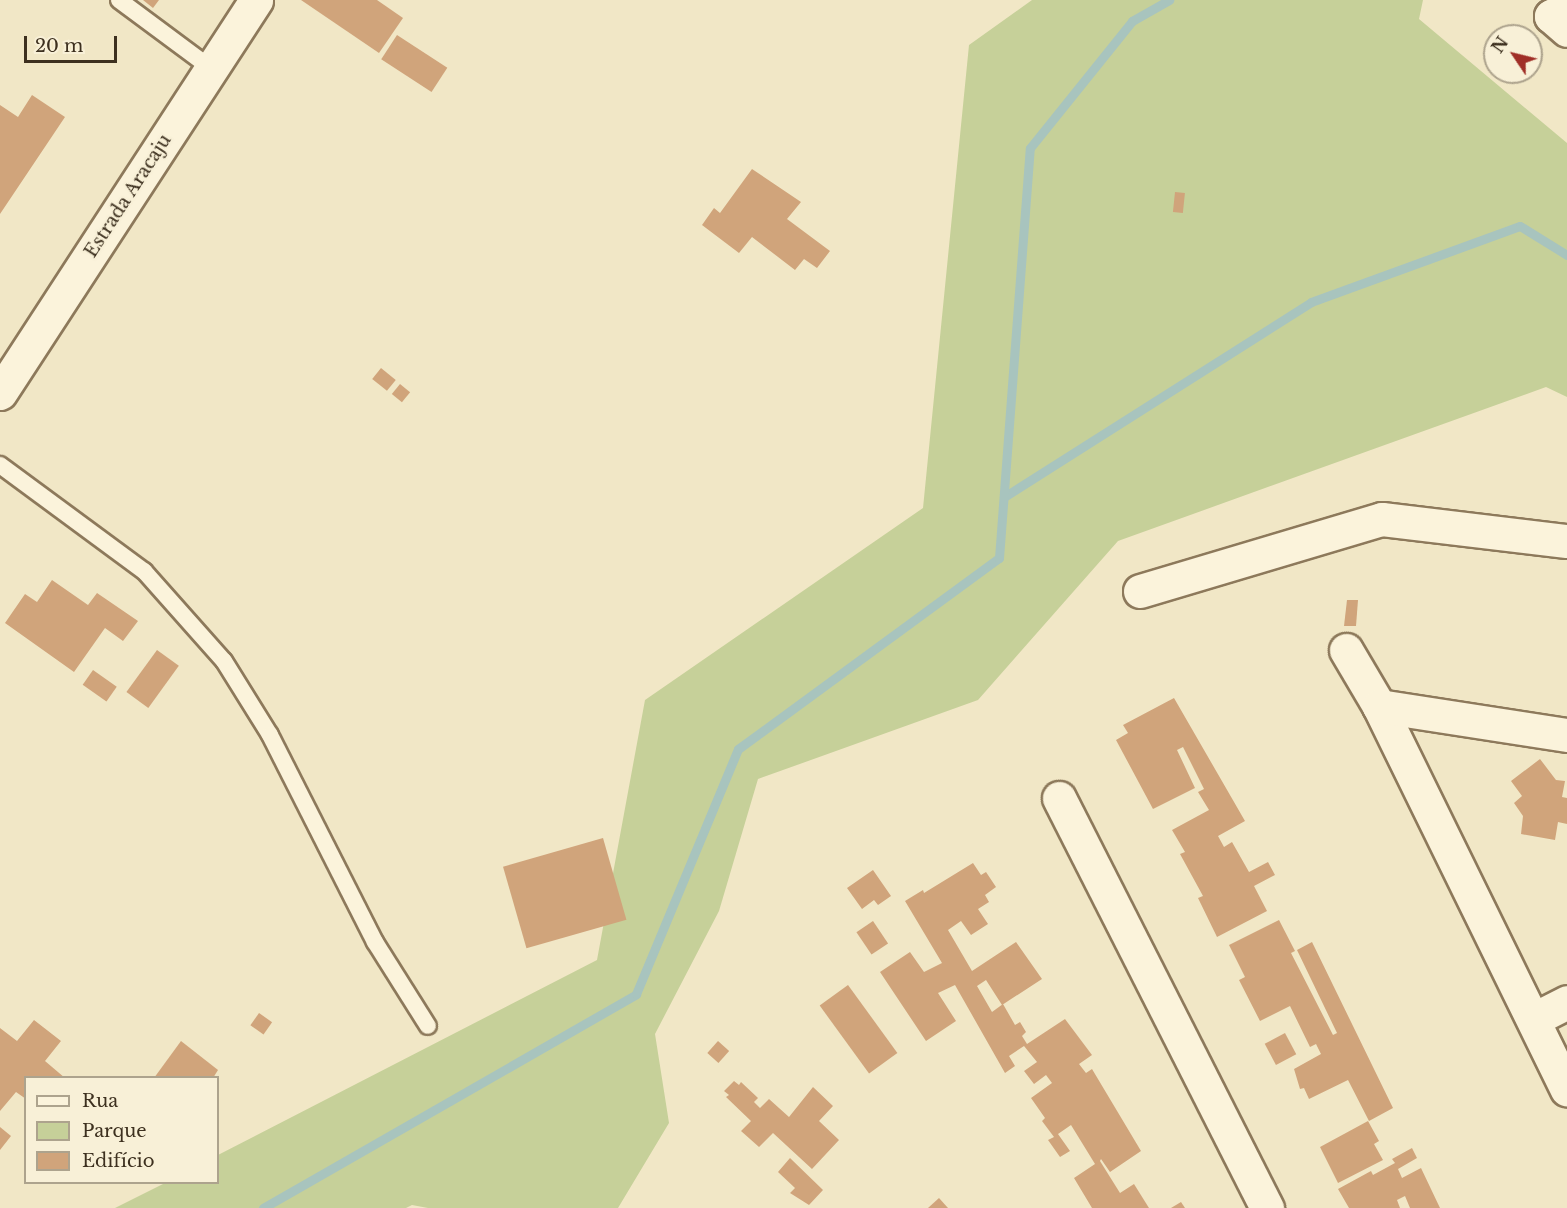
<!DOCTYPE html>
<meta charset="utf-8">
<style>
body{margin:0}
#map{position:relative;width:1567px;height:1208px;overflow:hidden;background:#f1e7c6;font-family:"Libre Baskerville",serif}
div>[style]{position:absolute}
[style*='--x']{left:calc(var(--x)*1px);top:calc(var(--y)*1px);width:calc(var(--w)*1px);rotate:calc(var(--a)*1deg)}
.green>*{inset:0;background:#c6d099}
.stream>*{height:9px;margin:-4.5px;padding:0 4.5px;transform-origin:4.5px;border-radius:4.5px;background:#a8c4be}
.building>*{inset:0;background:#d0a47b;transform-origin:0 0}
.roads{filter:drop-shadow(2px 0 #8d795b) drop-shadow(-2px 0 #8d795b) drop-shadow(0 2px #8d795b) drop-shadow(0 -2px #8d795b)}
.lane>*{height:16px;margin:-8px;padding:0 8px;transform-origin:8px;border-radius:8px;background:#fbf3db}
.street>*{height:33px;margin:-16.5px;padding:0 16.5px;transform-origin:16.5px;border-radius:16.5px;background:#fbf3db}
span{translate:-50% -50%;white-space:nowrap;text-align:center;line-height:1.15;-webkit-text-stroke:4.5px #f8f0d7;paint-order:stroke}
.street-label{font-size:18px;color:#3d301f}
.legend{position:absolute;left:24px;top:1076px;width:195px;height:108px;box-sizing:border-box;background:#f8f0d7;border:2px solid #ada38d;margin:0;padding:8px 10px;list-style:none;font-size:18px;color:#3d301f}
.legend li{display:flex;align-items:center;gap:12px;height:30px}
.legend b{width:30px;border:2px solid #ada38d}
.north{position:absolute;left:1483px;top:24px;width:60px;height:60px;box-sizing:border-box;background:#f8f0d7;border:2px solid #ada38d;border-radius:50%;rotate:305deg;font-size:16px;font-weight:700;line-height:24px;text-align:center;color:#3d301f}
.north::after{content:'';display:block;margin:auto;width:21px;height:27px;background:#a02f27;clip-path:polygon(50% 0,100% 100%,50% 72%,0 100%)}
.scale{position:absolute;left:24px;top:36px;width:93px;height:27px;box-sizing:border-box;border:3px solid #3d301f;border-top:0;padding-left:8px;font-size:18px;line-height:21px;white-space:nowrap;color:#3d301f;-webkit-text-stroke:4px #f8f0d7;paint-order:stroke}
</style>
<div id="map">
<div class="green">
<div style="clip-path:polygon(1032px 0,1423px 0,1419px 19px,1567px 143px,1567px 397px,1546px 387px,1118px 541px,978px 700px,758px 779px,719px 911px,655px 1034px,669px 1123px,618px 1208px,428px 1208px,412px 1205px,406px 1208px,115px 1208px,165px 1183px,218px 1182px,218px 1155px,597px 960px,645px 700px,923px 508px,969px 45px)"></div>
</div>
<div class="stream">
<div style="--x:1004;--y:497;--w:364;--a:-32.4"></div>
<div style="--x:1311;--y:302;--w:222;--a:-20"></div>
<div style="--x:1520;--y:226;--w:55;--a:31.7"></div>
<div style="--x:263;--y:1208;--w:430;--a:-29.8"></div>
<div style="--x:636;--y:994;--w:265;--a:-67.4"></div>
<div style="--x:738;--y:749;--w:323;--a:-36.2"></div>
<div style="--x:999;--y:558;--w:411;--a:-85.7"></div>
<div style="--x:1030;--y:148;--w:163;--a:-51.2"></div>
<div style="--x:1132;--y:21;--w:43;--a:-29.6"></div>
</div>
<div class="building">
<div style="clip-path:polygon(143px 0,159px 0,153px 8px)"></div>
<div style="clip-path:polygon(301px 0,377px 0,403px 18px,379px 53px)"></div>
<div style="left:397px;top:35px;width:60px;height:29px;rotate:33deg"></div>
<div style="clip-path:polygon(32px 95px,65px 117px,0 214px,0 105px,18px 117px)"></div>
<div style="clip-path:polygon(752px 169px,801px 202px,787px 219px,830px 251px,817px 268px,804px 259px,795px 270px,752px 237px,739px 253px,702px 225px,714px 208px,720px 213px)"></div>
<div style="left:1175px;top:192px;width:10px;height:20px;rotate:6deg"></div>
<div style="left:381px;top:368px;width:19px;height:14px;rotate:39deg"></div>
<div style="left:400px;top:384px;width:13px;height:13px;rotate:39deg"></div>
<div style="clip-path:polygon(52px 580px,88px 605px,97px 593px,138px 621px,123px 641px,105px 628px,74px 672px,5px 623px,25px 594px,37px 602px)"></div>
<div style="clip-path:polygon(1347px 600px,1358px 600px,1356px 626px,1344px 626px)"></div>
<div style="left:157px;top:650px;width:27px;height:52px;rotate:36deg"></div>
<div style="left:93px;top:670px;width:29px;height:18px;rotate:35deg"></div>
<div style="clip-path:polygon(1174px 698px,1245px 821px,1218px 836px,1224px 847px,1232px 842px,1249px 872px,1268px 862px,1275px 875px,1254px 886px,1267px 911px,1217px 937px,1198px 898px,1203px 896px,1180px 854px,1185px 852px,1172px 830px,1209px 810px,1198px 792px,1204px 789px,1183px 747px,1177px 750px,1195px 788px,1153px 809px,1116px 740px,1128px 733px,1123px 725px)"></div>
<div style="clip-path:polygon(1540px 759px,1556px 780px,1565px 781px,1562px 797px,1567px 798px,1567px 824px,1558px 822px,1555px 840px,1521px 834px,1523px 816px,1514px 803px,1522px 796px,1511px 781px)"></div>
<div style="left:603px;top:838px;width:85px;height:104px;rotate:74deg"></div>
<div style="clip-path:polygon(973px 863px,981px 875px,986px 872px,996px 887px,985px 895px,989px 902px,978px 909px,988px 924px,971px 935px,961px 921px,948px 930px,972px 971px,1016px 942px,1042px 979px,1002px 1005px,986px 980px,977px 986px,992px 1012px,1003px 1004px,1015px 1025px,1020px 1022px,1026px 1032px,1022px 1036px,1027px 1044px,1065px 1019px,1092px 1055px,1079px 1064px,1086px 1073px,1092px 1069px,1141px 1151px,1110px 1172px,1101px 1159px,1100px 1161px,1120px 1193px,1134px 1184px,1149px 1208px,1092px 1208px,1074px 1178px,1095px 1164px,1071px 1125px,1058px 1134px,1070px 1151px,1060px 1157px,1048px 1140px,1054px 1137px,1042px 1121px,1045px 1118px,1031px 1098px,1052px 1083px,1046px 1075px,1034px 1084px,1024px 1071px,1037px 1062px,1024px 1046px,1009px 1056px,1015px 1066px,1005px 1073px,955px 985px,938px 993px,956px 1021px,926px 1041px,880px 972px,910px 952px,924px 972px,942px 963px,905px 901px,923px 890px,924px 893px)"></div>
<div style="clip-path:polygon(873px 870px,891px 896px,878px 905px,874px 900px,862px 909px,847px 888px)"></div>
<div style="clip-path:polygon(1279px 920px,1295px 951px,1291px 953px,1333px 1035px,1337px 1033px,1297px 950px,1312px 942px,1393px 1108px,1369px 1121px,1348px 1080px,1309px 1099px,1304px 1088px,1300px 1089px,1294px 1069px,1321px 1054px,1316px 1044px,1310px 1047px,1290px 1006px,1260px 1021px,1239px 980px,1245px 977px,1229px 945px)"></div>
<div style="left:873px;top:921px;width:27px;height:20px;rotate:56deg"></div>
<div style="left:848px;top:985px;width:84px;height:35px;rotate:54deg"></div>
<div style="left:259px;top:1013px;width:16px;height:15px;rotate:35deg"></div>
<div style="clip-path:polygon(34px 1020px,61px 1041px,45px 1061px,65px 1078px,26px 1078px,26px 1099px,16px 1092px,0 1111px,0 1028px,17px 1041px)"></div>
<div style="left:1285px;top:1033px;width:24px;height:23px;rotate:62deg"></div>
<div style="clip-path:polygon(181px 1041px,218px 1070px,213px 1078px,154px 1078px)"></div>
<div style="left:718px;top:1041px;width:15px;height:16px;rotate:42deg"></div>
<div style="clip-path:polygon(734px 1081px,739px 1085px,741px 1082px,758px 1098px,754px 1102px,760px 1108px,769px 1099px,789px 1117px,813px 1087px,833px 1106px,819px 1121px,839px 1140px,812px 1169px,773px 1133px,759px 1147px,741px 1131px,751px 1121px,726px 1097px,729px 1095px,724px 1091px)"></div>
<div style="clip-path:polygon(1368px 1121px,1379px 1141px,1374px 1144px,1383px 1160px,1338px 1183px,1320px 1147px)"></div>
<div style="clip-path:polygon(0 1127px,11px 1136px,0 1150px)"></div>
<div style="clip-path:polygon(1412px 1148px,1417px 1158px,1398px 1169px,1402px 1178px,1421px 1168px,1440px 1208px,1410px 1208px,1405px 1196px,1397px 1200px,1400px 1208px,1349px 1208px,1338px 1189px,1371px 1171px,1373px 1175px,1395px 1163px,1392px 1159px)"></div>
<div style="clip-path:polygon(790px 1158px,823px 1190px,809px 1205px,790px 1193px,795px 1188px,778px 1172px)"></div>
<div style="clip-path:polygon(939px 1198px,948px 1208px,928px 1208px)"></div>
<div style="clip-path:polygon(1181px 1202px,1185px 1208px,1171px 1208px)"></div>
</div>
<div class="roads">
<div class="lane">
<div style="--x:119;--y:0;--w:116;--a:36.6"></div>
<div style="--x:0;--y:465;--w:179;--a:36.4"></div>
<div style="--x:144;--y:571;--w:120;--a:48.4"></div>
<div style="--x:224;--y:661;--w:87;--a:58.1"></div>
<div style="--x:270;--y:735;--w:232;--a:63.1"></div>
<div style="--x:375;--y:942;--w:99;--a:57.8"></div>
</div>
<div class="street">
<div style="--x:1567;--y:8;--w:18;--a:153"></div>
<div style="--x:1551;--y:16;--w:21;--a:41"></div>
<div style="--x:0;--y:393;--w:469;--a:-56.9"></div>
<div style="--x:1140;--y:591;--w:252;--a:-16.6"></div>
<div style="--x:1382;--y:519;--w:186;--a:6.8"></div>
<div style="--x:1346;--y:650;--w:65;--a:59.5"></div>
<div style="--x:1379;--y:706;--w:427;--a:63.9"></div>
<div style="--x:1379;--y:706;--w:190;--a:8.8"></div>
<div style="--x:1059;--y:798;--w:460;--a:63.1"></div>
<div style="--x:1534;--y:1019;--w:37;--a:-27"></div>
</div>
</div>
<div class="street-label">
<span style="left:128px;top:196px;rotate:-57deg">Estrada Aracaju</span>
</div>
<ul class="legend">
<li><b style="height:8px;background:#fbf3db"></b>Rua</li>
<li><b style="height:16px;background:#c6d099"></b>Parque</li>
<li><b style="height:16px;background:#d0a47b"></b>Edifício</li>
</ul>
<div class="north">N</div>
<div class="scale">20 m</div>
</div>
